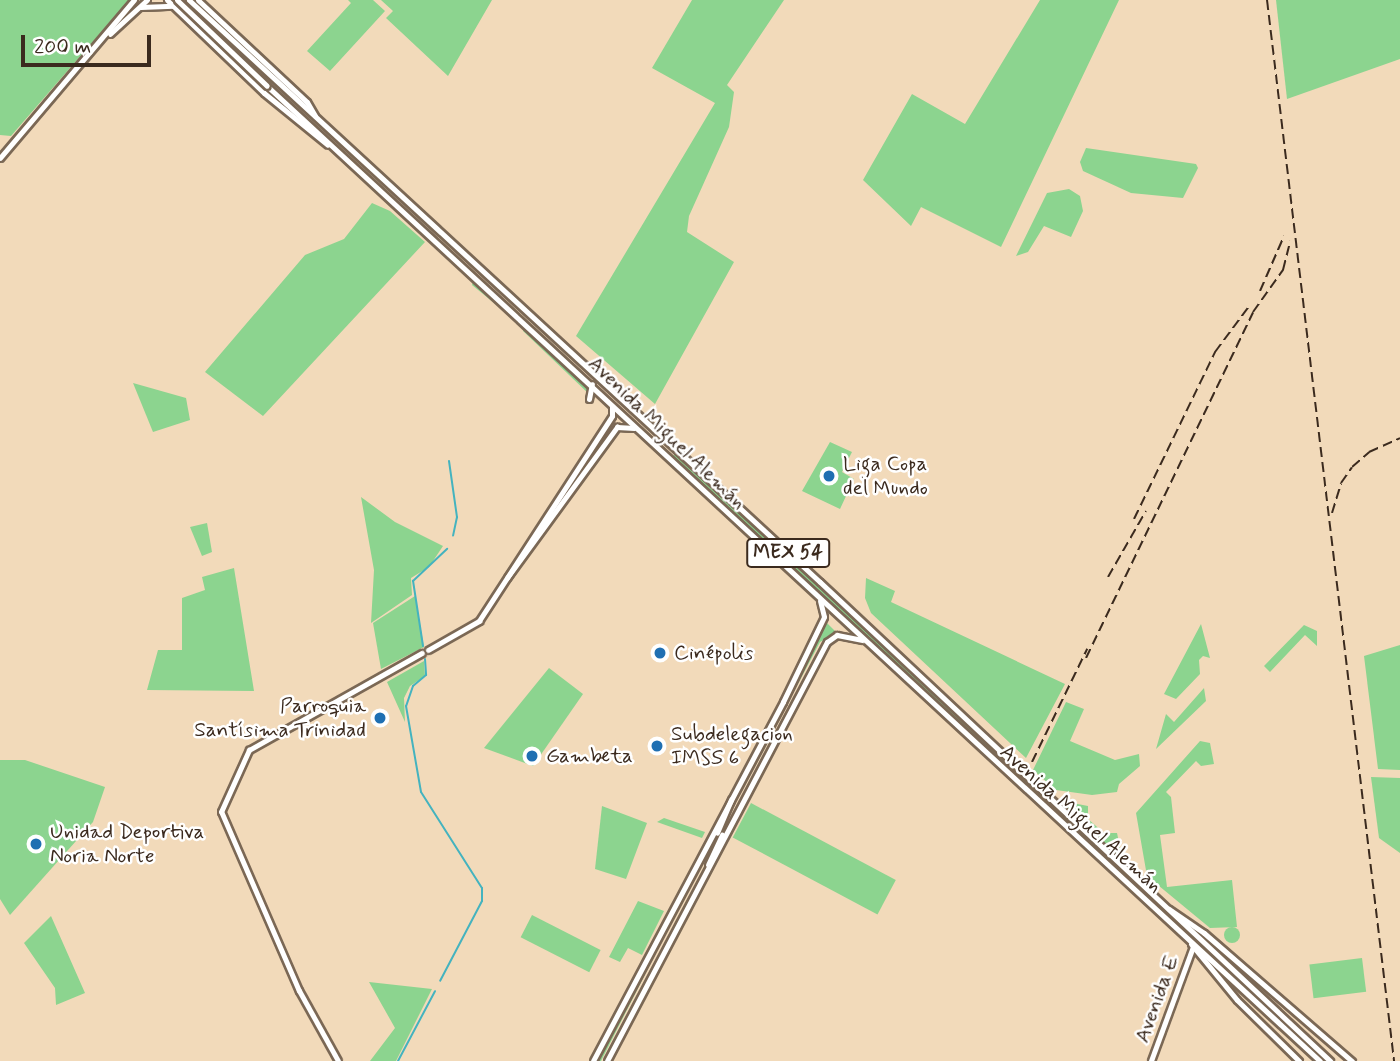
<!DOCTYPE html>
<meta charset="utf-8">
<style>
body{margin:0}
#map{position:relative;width:1400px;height:1061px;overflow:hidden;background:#f2daba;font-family:Mynerve,sans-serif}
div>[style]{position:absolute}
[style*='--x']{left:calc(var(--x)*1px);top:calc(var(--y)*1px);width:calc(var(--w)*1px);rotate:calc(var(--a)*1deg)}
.green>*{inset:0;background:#8cd48f;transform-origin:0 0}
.round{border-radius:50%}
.stream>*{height:2px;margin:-1px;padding:0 1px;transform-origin:1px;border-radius:1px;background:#44b3bf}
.roads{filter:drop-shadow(2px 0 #7b6855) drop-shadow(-2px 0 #7b6855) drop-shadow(0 2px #7b6855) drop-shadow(0 -2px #7b6855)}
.tertiary>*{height:4.5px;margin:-2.25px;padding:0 2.25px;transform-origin:2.25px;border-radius:2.25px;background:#fff}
.secondary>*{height:4.5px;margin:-2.25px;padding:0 2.25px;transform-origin:2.25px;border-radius:2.25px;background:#fff}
.trunk>*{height:5px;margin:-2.5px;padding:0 2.5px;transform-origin:2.5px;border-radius:2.5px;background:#fff}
.rail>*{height:2px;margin-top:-1px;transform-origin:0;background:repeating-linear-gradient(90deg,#3b2a1e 0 10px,transparent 0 15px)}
.bridges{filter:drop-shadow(2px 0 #7b6855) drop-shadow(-2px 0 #7b6855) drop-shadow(0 2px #7b6855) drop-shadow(0 -2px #7b6855)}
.trunk-bridge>*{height:5px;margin:-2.5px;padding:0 2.5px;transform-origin:2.5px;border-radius:2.5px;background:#fff}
.dots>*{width:19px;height:19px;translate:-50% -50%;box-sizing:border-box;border:4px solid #fff;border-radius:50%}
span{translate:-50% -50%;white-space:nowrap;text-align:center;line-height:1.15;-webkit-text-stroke:5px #fff;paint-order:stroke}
.shield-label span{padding:2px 5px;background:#fff;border:2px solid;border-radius:5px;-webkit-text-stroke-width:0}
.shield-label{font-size:19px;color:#3b2a1e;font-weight:700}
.street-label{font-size:21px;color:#3b2a1e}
.poi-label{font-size:21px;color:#3b2a1e}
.left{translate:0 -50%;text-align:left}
.right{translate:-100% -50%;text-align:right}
.scale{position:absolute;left:21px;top:35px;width:130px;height:32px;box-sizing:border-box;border:4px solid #3b2a1e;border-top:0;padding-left:9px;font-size:21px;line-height:24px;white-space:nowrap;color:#3b2a1e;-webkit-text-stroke:5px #fff;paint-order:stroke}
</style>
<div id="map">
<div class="green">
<div style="clip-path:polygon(0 0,129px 0,11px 136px,0 135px)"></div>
<div style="clip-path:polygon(348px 0,373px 0,385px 11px,330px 71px,307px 51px,351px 3px)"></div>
<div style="clip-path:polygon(381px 0,492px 0,448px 76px,386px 18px,393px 11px)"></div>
<div style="clip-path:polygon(692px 0,784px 0,727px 85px,734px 92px,729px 127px,689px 216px,687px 232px,734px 262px,655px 404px,576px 336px,715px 103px,652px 68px)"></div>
<div style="clip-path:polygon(1040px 0,1119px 0,1001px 247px,921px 207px,911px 226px,863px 180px,912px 94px,965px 124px)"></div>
<div style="clip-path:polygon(1276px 0,1400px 0,1400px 59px,1287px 99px)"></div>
<div style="clip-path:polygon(1086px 148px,1196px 164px,1198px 168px,1183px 198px,1131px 193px,1083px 171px,1080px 162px)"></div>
<div style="clip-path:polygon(1069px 189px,1080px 196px,1083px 211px,1071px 237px,1044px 226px,1028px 252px,1016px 256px,1047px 193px)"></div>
<div style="clip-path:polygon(372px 203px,390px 211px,425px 242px,263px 416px,205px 372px,305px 255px,344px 239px)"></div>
<div style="clip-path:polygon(474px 280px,514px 317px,515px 320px,472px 285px)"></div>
<div style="clip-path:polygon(523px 325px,589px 387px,590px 395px,523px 331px)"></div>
<div style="clip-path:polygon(133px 383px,186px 398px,190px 420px,153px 432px)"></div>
<div style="clip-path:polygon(830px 442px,852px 452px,842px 472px,854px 479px,840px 509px,802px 491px)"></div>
<div style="clip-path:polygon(676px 453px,990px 745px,1037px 793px,958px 725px,691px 476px,672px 457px)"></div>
<div style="clip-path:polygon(361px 497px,395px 522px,443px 546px,429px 567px,411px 578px,412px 595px,371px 623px,374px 570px)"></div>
<div style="clip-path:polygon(207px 523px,212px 552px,202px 556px,190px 527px)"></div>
<div style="clip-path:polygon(234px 568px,254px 691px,147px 690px,158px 650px,182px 650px,182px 598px,205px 590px,202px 577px)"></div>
<div style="clip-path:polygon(866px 578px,895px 591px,891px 602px,1065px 684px,1026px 758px,871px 613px,865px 598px)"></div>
<div style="clip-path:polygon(415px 596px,424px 647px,381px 669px,373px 623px)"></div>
<div style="clip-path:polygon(825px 621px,837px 633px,820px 642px,790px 699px)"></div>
<div style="clip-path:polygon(1201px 624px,1210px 658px,1203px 656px,1199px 660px,1200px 674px,1176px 699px,1164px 694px)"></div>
<div style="clip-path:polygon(1304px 625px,1317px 631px,1317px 646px,1305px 635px,1270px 672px,1264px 666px)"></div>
<div style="clip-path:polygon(1400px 645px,1400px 770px,1378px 769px,1364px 656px)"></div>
<div style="clip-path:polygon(424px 661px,425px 676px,410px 686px,404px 698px,405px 722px,387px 682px)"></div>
<div style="clip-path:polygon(549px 668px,583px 694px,533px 766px,484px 748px)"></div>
<div style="clip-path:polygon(1204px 688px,1206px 701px,1156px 749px,1166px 714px,1174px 722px)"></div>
<div style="clip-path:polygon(1066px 702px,1084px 709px,1070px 741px,1115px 760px,1139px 754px,1140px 766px,1119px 784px,1117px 792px,1092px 795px,1056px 790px,1033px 770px)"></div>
<div style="clip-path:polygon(779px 716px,767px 744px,725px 822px,739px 789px)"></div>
<div style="clip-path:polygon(1200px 741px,1210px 743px,1214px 764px,1201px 766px,1196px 761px,1166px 792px,1171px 797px,1175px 833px,1160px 835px,1167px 887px,1232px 880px,1237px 927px,1210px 928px,1147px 876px,1136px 813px)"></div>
<div style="clip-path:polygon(0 760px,25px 760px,105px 787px,93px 822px,10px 915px,0 899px)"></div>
<div style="clip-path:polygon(1371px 777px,1400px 778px,1400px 853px,1379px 838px)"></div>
<div style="clip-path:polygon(1057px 800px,1088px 806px,1088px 819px,1104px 833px,1117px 833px,1123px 861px)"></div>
<div style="left:751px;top:803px;width:164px;height:39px;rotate:28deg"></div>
<div style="clip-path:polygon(602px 806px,647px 823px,626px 879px,595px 869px)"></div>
<div style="clip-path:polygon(664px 818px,705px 832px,702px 838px,657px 822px)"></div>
<div style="clip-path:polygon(695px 876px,601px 1061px,596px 1061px,694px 876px)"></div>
<div style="clip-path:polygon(638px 901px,664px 911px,642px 955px,628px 948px,620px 962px,609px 957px)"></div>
<div style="left:532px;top:915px;width:77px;height:25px;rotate:27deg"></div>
<div style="clip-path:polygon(51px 916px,85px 993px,56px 1005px,55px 988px,24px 943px)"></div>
<div class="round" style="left:1224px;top:927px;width:16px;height:16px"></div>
<div style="left:1362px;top:958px;width:34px;height:53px;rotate:83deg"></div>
<div style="clip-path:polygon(369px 982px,432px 989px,396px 1061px,370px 1061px,395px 1028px)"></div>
</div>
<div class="stream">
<div style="--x:449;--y:461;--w:57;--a:81.9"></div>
<div style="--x:457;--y:517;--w:19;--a:102"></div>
<div style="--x:423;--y:646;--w:66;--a:-98.7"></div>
<div style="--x:413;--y:581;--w:47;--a:-43.3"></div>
<div style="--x:425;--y:659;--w:16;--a:86"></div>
<div style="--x:426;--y:675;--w:17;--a:140"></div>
<div style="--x:413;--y:686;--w:21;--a:109"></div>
<div style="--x:406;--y:706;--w:87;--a:80.1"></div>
<div style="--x:421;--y:792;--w:114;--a:57.6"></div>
<div style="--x:482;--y:888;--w:13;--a:90"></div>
<div style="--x:482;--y:901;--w:90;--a:117.7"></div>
<div style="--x:398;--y:1061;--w:79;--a:-62.1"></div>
</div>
<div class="roads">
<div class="tertiary">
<div style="--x:507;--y:578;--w:187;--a:-53.9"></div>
<div style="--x:617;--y:427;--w:17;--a:3"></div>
<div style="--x:428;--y:650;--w:59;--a:-29.6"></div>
<div style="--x:479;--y:621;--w:244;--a:-57"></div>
<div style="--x:612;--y:416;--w:9;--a:-90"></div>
<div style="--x:338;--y:1061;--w:80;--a:-119.1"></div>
<div style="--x:299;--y:991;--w:195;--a:-113.5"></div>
<div style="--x:221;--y:812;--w:68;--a:-65.7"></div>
<div style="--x:249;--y:750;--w:198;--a:-29.3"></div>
</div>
<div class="secondary">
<div style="--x:141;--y:7;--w:32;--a:-2"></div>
<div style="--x:110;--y:34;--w:50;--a:-42.6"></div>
<div style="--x:0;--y:158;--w:207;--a:-49.7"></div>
<div style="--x:717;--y:833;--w:36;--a:-67"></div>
<div style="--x:708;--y:865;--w:33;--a:-65"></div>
<div style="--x:593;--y:1061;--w:406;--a:-62.1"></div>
<div style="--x:783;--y:702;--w:94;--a:-64.2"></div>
<div style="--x:824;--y:617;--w:16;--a:-104"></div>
<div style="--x:607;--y:1061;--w:473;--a:-62.3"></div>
<div style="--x:827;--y:642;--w:12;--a:-35"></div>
<div style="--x:837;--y:635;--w:26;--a:11"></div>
<div style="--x:1151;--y:1061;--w:121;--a:-69.8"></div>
</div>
<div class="trunk">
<div style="--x:167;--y:0;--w:134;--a:43.8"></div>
<div style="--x:264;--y:93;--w:82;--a:39.1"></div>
<div style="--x:189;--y:0;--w:858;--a:42.69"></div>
<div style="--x:820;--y:582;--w:700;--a:43.2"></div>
<div style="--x:198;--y:0;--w:149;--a:43.1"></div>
<div style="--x:307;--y:102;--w:16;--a:60"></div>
<div style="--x:267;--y:86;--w:1435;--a:42.8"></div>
<div style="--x:589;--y:399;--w:15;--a:-79"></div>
<div style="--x:1169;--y:909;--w:42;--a:34.4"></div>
<div style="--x:1204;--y:933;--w:196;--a:40.9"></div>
<div style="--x:1191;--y:944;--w:72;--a:50.6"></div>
<div style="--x:1237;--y:1000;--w:87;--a:44.5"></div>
</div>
</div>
<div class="rail">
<div style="--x:1267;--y:0;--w:1069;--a:83.17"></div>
<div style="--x:1260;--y:291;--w:60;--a:-66.4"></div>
<div style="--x:1332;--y:513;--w:31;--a:-73"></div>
<div style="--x:1341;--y:483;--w:19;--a:-55"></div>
<div style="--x:1352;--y:467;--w:23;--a:-41"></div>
<div style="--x:1369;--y:452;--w:34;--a:-24"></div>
<div style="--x:1134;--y:519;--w:186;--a:-64.1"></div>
<div style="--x:1215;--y:352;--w:59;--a:-53.3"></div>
<div style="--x:1108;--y:577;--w:76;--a:-60.1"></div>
<div style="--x:1086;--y:658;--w:384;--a:-64.2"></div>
<div style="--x:1253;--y:312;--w:52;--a:-54.5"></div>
<div style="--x:1283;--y:270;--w:30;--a:-76"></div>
<div style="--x:1032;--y:762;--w:126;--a:-64"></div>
</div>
<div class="bridges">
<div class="trunk-bridge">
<div style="--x:177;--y:0;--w:124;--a:43.7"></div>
</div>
</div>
<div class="dots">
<div style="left:829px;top:476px;background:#1f6fb2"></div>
<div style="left:660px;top:653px;background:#1f6fb2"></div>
<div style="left:380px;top:718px;background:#1f6fb2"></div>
<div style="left:657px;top:746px;background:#1f6fb2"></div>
<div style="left:532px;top:756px;background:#1f6fb2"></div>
<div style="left:36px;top:844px;background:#1f6fb2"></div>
</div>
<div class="shield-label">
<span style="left:788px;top:553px">MEX 54</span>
</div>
<div class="street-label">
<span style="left:667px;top:433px;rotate:44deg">Avenida Miguel Alemán</span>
<span style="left:1081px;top:819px;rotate:42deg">Avenida Miguel Alemán</span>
<span style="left:1157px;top:999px;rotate:-70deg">Avenida E</span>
</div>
<div class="poi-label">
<span class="left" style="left:843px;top:476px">Liga Copa<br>del Mundo</span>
<span class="left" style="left:674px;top:653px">Cinépolis</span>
<span class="right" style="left:366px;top:718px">Parroquia<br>Santísima Trinidad</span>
<span class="left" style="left:671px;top:746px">Subdelegacion<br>IMSS 6</span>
<span class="left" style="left:546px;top:756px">Gambeta</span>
<span class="left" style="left:50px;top:844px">Unidad Deportiva<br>Noria Norte</span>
</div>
<div class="scale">200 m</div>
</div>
